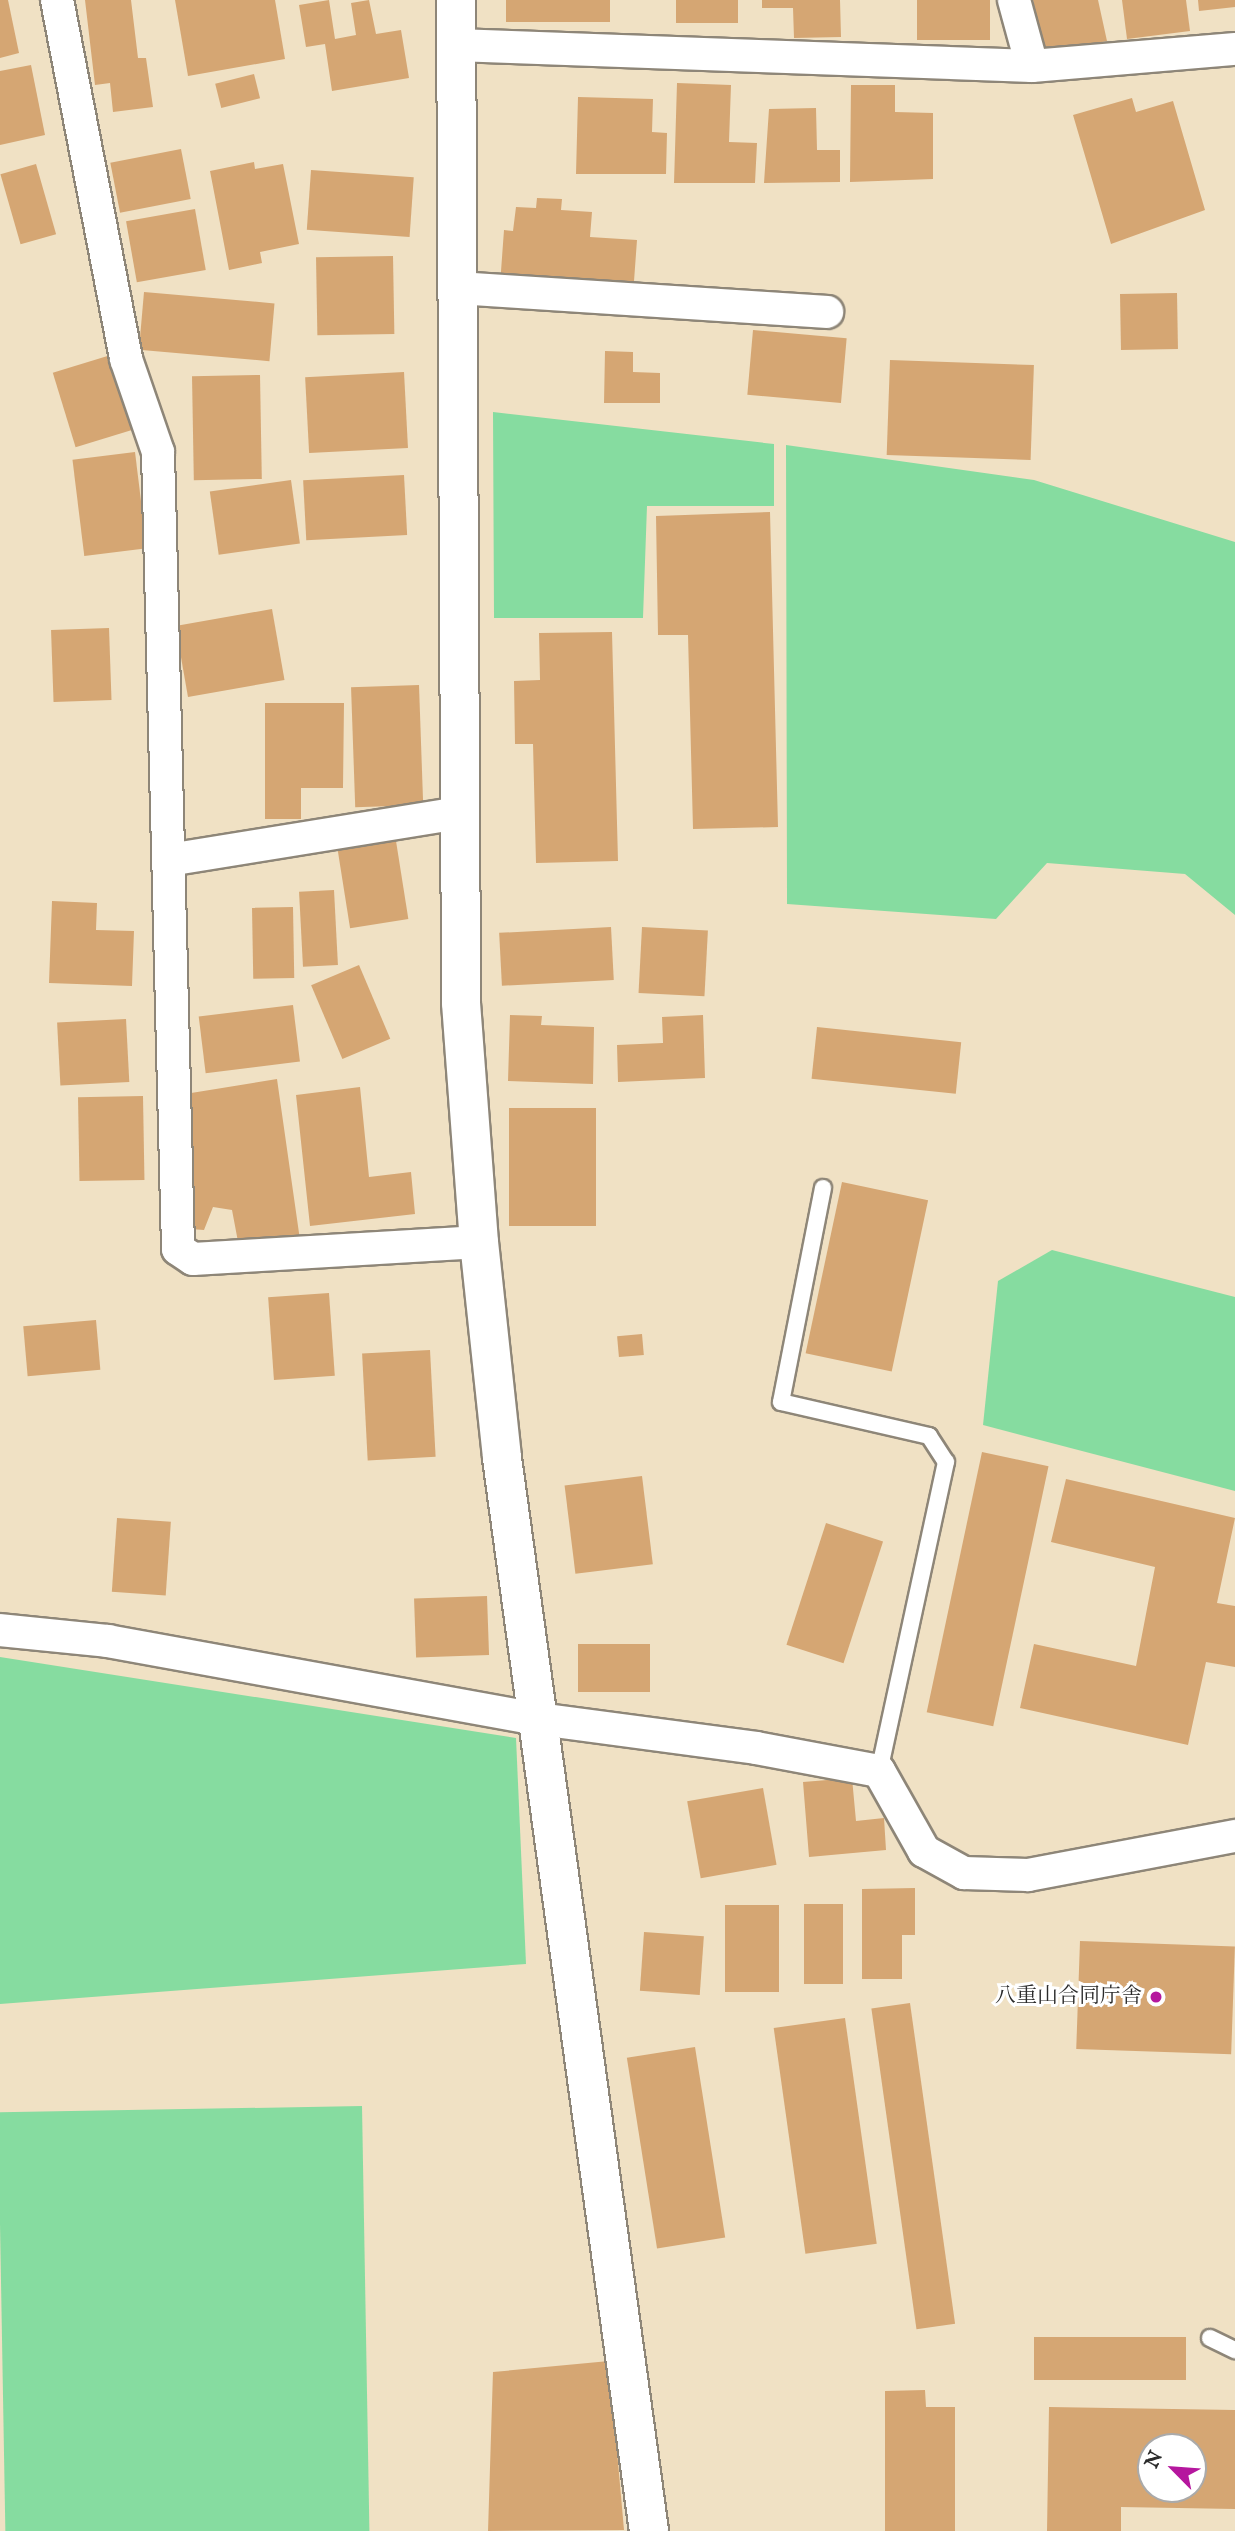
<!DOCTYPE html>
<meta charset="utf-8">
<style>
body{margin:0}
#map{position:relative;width:1235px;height:2531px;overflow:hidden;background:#f0e1c4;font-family:"IM FELL English","Noto Serif JP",serif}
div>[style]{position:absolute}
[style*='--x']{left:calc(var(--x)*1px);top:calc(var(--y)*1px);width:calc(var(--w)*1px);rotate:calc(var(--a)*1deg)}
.green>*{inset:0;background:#86dca0;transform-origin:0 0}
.building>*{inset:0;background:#d5a673;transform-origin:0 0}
.roads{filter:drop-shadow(2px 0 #8e8678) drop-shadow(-2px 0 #8e8678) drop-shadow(0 2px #8e8678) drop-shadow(0 -2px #8e8678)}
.service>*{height:16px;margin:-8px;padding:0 8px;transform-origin:8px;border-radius:8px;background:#fff}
.minor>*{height:32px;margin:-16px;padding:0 16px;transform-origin:16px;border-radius:16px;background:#fff}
.tertiary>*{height:38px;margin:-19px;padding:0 19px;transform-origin:19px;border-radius:19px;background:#fff}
.dots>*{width:19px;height:19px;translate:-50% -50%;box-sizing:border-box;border:4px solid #fff;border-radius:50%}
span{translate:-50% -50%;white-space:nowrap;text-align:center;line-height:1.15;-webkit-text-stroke:6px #fff;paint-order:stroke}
.poi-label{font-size:21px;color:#2b2b2b}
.right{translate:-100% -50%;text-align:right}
.north{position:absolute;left:1137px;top:2433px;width:70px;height:70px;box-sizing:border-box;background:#fff;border:2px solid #aaa;border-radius:50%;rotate:295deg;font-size:19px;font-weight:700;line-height:28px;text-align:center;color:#2b2b2b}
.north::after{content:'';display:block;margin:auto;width:24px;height:32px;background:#b5179e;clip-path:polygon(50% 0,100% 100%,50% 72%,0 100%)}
</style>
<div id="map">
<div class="green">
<div style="clip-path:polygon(493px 412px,774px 444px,774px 506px,647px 506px,643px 618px,494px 618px)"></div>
<div style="clip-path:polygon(786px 445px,1034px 480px,1235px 542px,1235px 915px,1185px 874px,1047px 863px,996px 919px,787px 904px)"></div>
<div style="clip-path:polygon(1052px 1250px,1235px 1297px,1235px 1491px,983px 1425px,998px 1281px)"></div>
<div style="clip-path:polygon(0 1657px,516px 1738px,526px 1964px,0 2004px)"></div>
<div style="left:362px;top:2106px;width:425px;height:364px;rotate:89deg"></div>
</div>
<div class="building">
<div style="clip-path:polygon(0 0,8px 0,19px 53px,0 58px)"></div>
<div style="clip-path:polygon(85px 0,131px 0,138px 58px,146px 58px,153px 107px,113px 112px,110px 83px,95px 85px)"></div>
<div style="clip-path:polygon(175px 0,275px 0,285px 59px,188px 76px)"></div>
<div style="clip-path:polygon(329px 0,335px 39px,356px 35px,351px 3px,369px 0,376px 34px,401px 30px,409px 78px,332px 91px,325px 44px,306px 47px,299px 5px)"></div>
<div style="left:506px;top:0;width:104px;height:22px"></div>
<div style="left:676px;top:0;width:62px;height:23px"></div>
<div style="clip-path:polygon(762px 0,840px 0,841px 37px,794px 38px,793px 8px,762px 8px)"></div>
<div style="left:917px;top:0;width:73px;height:40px"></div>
<div style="clip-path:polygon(1033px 0,1098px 0,1107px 41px,1044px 54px)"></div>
<div style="clip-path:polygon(1122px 0,1186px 0,1190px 31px,1127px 39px)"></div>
<div style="clip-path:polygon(1198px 0,1235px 0,1235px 7px,1199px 11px)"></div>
<div style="clip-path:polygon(31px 65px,45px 135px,0 145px,0 71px)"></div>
<div style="left:254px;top:74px;width:25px;height:40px;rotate:76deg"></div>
<div style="clip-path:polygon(677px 83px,731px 85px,729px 142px,757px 143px,755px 183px,674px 183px)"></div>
<div style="clip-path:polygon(851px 85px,895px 85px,895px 112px,933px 113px,933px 179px,850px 182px)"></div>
<div style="clip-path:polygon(578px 97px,653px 99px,652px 132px,667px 133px,666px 174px,576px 174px)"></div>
<div style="clip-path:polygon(1132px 98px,1136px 112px,1173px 101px,1205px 210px,1111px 244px,1073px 115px)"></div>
<div style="clip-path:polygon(816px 108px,817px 150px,840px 150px,840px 182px,764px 183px,769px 109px)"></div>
<div style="left:181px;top:149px;width:51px;height:72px;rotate:79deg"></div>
<div style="clip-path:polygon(254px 162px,255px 169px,283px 164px,299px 244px,260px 252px,262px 263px,229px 270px,210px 171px)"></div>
<div style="left:36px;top:164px;width:73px;height:37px;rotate:74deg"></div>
<div style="left:311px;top:170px;width:103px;height:60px;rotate:4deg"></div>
<div style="clip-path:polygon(537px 198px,562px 199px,561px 210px,592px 212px,590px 237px,637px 240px,633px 295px,500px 285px,504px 230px,513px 231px,516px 207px,536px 208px)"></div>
<div style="left:195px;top:209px;width:62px;height:70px;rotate:80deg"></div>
<div style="left:393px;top:256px;width:78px;height:77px;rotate:89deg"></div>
<div style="left:144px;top:292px;width:131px;height:58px;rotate:5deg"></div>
<div style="left:1177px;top:293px;width:56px;height:57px;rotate:89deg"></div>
<div style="left:753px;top:330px;width:94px;height:65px;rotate:5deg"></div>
<div style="clip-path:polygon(605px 351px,633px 352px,633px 372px,660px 373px,660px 403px,604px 403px)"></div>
<div style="left:114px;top:354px;width:78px;height:64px;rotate:73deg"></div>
<div style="left:890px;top:360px;width:144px;height:95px;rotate:2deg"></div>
<div style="left:404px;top:372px;width:76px;height:99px;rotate:87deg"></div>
<div style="left:260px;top:375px;width:104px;height:68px;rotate:89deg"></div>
<div style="left:135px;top:452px;width:97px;height:63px;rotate:83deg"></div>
<div style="left:404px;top:475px;width:60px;height:101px;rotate:87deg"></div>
<div style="left:291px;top:480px;width:64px;height:82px;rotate:82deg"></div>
<div style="clip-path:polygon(770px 512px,778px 827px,693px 829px,688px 635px,658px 635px,656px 516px)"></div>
<div style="left:272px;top:609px;width:72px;height:98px;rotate:80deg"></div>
<div style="left:109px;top:628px;width:72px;height:58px;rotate:88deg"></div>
<div style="clip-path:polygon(612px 632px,618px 861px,536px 863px,533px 744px,515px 744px,514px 681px,540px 680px,539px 633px)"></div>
<div style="left:419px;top:685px;width:120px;height:68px;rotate:88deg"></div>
<div style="clip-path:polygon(265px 703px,344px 703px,343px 788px,301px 788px,301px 819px,265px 819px)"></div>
<div style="left:396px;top:841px;width:79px;height:59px;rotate:81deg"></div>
<div style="left:334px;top:890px;width:75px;height:35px;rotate:87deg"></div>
<div style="clip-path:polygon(52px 901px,97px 903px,96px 930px,134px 931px,132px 986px,49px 983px)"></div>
<div style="left:293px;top:907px;width:71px;height:41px;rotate:89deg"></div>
<div style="left:611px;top:927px;width:53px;height:112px;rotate:87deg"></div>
<div style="left:642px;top:927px;width:66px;height:66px;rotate:3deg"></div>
<div style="left:359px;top:965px;width:80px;height:52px;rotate:67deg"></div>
<div style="left:293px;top:1005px;width:57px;height:95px;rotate:83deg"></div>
<div style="clip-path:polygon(510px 1015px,542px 1016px,541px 1025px,594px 1027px,593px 1084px,508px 1081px)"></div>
<div style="clip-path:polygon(703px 1015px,705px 1078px,618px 1082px,617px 1045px,663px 1043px,662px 1017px)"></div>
<div style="left:126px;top:1019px;width:63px;height:69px;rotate:87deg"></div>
<div style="left:817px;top:1027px;width:145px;height:52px;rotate:6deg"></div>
<div style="clip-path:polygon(277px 1079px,300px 1240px,239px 1247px,232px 1210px,213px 1207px,204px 1230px,190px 1229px,185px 1094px)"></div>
<div style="clip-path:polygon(360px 1087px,369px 1177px,411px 1172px,415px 1214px,310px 1226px,296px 1095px)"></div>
<div style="left:143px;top:1096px;width:84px;height:65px;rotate:89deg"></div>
<div style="left:509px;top:1108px;width:87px;height:118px"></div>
<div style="left:842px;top:1182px;width:88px;height:175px;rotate:12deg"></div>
<div style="left:329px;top:1293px;width:83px;height:61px;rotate:86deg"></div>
<div style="left:96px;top:1320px;width:50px;height:73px;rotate:85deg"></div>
<div style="left:642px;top:1334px;width:21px;height:25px;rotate:85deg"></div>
<div style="left:430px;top:1350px;width:107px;height:68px;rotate:87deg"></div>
<div style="left:982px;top:1452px;width:68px;height:266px;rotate:12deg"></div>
<div style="left:642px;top:1476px;width:89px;height:78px;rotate:83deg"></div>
<div style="clip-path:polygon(1066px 1479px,1235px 1518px,1217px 1603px,1235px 1606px,1235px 1667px,1206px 1662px,1188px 1745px,1020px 1708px,1034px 1644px,1136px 1666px,1155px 1567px,1051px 1542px)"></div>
<div style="left:117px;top:1518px;width:54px;height:74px;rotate:4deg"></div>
<div style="left:826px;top:1523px;width:60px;height:128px;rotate:18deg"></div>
<div style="left:487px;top:1596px;width:59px;height:73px;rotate:88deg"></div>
<div style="left:578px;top:1644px;width:72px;height:48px"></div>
<div style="clip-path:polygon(852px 1778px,856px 1821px,884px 1818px,886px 1850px,809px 1857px,803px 1782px)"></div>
<div style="left:763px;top:1788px;width:78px;height:77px;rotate:80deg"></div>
<div style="clip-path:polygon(915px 1888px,915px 1935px,902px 1935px,902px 1979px,862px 1979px,862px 1889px)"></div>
<div style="left:804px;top:1904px;width:39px;height:80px"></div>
<div style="left:725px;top:1905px;width:54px;height:87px"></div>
<div style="left:644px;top:1932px;width:60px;height:59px;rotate:4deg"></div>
<div style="left:1080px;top:1941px;width:155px;height:108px;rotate:2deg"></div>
<div style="left:910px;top:2003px;width:324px;height:39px;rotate:82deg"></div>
<div style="left:845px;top:2018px;width:228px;height:72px;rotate:82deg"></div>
<div style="left:695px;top:2047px;width:193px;height:69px;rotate:81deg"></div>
<div style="left:1034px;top:2337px;width:152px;height:43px"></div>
<div style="clip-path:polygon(609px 2361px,624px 2530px,488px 2531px,493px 2372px)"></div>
<div style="clip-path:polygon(925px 2390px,926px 2407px,955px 2407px,955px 2531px,885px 2531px,885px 2391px)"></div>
<div style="clip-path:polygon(evenodd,1049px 2407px,1235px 2410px,1235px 2509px,1121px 2507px,1121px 2531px,1047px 2531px,1049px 2407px,1151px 2447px,1193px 2447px,1193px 2489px,1151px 2489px,1151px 2447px)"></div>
</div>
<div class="roads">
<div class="service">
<div style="--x:823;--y:1188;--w:218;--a:101.1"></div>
<div style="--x:781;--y:1402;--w:152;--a:12.9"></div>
<div style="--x:929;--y:1436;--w:31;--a:57"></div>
<div style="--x:946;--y:1462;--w:316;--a:102.2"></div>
<div style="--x:1210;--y:2338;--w:28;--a:26"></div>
</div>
<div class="minor">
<div style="--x:57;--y:0;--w:366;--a:79.1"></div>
<div style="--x:126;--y:359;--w:98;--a:71"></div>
<div style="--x:158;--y:452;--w:797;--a:88.56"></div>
<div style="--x:178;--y:1249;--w:18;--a:34"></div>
<div style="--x:193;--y:1259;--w:287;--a:-3.4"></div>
<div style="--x:1014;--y:0;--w:68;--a:74.7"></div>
<div style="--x:456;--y:45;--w:576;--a:2.09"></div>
<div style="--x:1032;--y:66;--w:204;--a:-4.8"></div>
<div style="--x:458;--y:288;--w:370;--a:3.7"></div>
<div style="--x:169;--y:860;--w:295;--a:-9.2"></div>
<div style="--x:0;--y:1630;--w:109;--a:5.8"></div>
<div style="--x:108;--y:1641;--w:438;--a:10.3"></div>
<div style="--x:539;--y:1719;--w:219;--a:7.6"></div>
<div style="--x:756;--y:1748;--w:125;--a:10.6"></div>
<div style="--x:879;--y:1771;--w:92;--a:60.6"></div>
<div style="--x:924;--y:1851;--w:46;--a:28.8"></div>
<div style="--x:964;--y:1873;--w:64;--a:1.8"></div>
<div style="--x:1028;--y:1875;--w:211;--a:-10.7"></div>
</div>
<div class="tertiary">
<div style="--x:456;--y:0;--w:1003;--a:89.71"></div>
<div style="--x:461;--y:1003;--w:240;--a:85.7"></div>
<div style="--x:479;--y:1242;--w:217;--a:83.9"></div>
<div style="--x:502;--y:1458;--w:1083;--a:82.2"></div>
</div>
</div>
<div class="dots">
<div style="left:1156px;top:1997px;background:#b5179e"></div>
</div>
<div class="poi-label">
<span class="right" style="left:1142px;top:1997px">八重山合同庁舎</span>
</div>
<div class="north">N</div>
</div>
